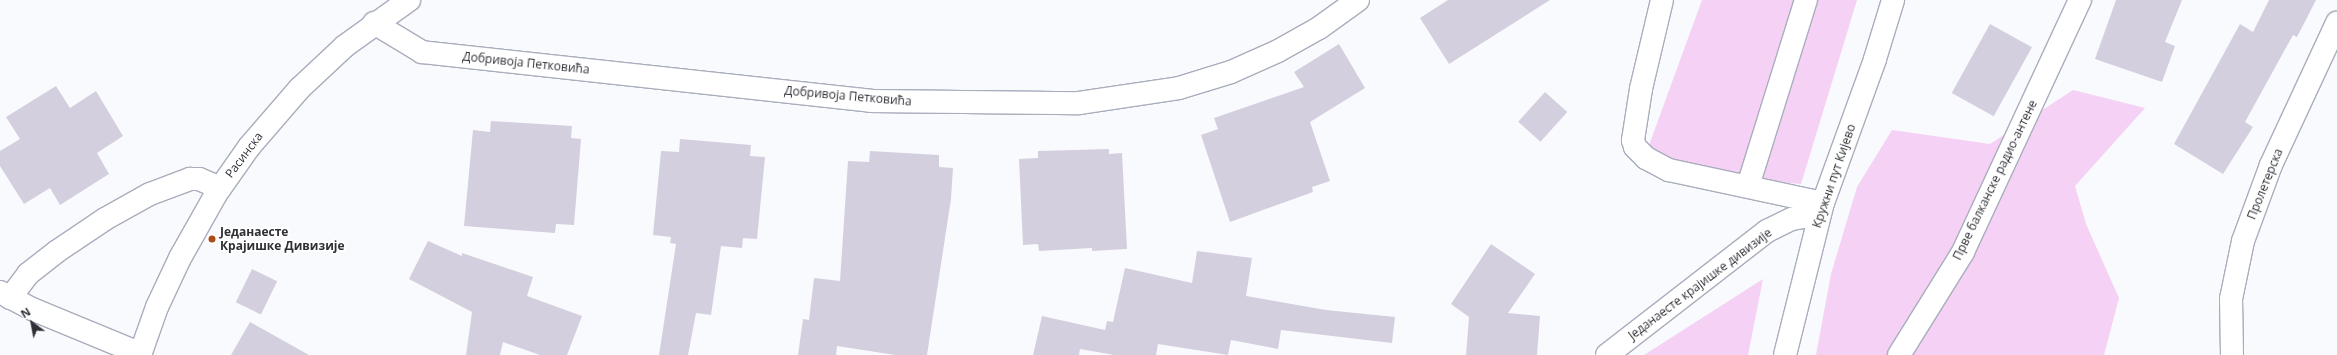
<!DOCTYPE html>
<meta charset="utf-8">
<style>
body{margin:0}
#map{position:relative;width:2337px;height:355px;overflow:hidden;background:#f9fafd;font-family:"Open Sans",sans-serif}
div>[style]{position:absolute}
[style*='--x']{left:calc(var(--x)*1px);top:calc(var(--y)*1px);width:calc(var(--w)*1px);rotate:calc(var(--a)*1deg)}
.green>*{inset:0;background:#f5d1f5}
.building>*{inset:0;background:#d4cfde;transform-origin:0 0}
.roads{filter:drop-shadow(1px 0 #a9adbc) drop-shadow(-1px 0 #a9adbc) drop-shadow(0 1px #a9adbc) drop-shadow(0 -1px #a9adbc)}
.minor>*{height:22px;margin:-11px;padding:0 11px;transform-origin:11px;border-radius:11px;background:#fff}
.major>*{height:22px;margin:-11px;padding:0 11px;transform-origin:11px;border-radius:11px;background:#fff}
.dots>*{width:11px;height:11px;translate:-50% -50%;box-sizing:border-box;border:2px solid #fff;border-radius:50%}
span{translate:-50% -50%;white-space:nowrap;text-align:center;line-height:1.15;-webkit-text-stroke:3.5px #fff;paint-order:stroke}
.street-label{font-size:12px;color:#2f3036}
.poi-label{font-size:12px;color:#2f3036;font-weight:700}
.left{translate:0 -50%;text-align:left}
.north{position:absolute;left:12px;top:303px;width:40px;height:40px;-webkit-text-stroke:3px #fff;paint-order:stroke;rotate:328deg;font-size:11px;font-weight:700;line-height:16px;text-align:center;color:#2f3036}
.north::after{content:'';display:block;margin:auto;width:14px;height:18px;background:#2f3036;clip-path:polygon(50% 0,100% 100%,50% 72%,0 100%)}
</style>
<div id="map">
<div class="green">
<div style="clip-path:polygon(1702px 0,1857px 0,1801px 184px,1705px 176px,1648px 148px)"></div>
<div style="clip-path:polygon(2073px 90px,2145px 108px,2075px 186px,2086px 224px,2119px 298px,2104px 355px,1816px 355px,1831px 274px,1857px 187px,1892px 130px,1990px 144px)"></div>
<div style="clip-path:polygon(1763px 279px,1748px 355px,1644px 355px)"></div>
</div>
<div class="building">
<div style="clip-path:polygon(1448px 0,1550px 0,1449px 64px,1420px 18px)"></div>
<div style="clip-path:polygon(2116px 0,2182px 0,2165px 42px,2175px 46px,2162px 82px,2095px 59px)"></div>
<div style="clip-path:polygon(2269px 0,2316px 0,2297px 37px,2293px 35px,2245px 122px,2253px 127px,2223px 174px,2174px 144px,2240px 24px,2253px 32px)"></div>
<div style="left:1990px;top:24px;width:48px;height:79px;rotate:29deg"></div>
<div style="clip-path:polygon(1339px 44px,1365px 88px,1310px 122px,1330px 181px,1312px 187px,1313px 192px,1230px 222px,1201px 135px,1218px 129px,1214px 118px,1304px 87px,1294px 72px)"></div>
<div style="clip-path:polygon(56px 86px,70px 108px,96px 91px,123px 136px,97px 153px,109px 174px,60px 205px,50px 188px,24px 204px,0 166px,0 151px,20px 139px,6px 117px)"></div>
<div style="left:1545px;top:92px;width:30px;height:40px;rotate:42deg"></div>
<div style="clip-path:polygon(491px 121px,572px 126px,571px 138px,581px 139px,574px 225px,556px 224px,555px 233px,464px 226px,473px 130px,490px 132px)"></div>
<div style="clip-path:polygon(680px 139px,751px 145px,750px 156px,765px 157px,757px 239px,743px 238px,742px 248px,721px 246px,711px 315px,696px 313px,688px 355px,659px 355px,676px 244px,670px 243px,671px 237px,653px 235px,661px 151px,679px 152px)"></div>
<div style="clip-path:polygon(1109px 149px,1109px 154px,1122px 153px,1127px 249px,1092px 251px,1092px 248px,1039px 251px,1038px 244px,1023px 245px,1019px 159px,1038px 158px,1038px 151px)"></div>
<div style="clip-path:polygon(870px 151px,939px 155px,939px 167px,953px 168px,951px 199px,927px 355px,895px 355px,837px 346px,836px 355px,798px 355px,803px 319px,809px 320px,814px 278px,840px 281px,848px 161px,869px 162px)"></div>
<div style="clip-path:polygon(428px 241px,462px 256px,462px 253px,533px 277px,527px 296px,582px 316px,567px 355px,540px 355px,503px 342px,500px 355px,466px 355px,472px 312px,409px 279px)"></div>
<div style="clip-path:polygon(1491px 244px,1535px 274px,1508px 313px,1540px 316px,1537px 355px,1466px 355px,1469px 317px,1451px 304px)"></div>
<div style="clip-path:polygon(1197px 251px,1252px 258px,1246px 296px,1326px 310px,1395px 317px,1392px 343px,1281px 330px,1278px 349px,1231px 340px,1228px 355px,1158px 344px,1156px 355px,1114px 355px,1080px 349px,1079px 355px,1033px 355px,1042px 316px,1105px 330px,1107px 321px,1113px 322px,1125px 268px,1192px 283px)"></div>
<div style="left:252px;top:269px;width:28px;height:37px;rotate:26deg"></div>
<div style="clip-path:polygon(250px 322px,309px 355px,231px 355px)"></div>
</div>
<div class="roads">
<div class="minor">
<div style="--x:1662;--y:0;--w:91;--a:103.3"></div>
<div style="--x:1641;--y:89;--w:52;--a:98.9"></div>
<div style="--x:1633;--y:140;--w:7;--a:74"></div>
<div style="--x:1635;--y:147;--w:16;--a:45"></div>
<div style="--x:1646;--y:158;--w:26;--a:28"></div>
<div style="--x:1669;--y:170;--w:157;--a:12.1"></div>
<div style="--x:374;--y:23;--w:56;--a:31.1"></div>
<div style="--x:422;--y:52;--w:452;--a:6.2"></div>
<div style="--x:871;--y:101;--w:208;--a:0.6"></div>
<div style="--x:1079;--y:103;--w:101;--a:-8.5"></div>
<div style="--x:1179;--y:88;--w:54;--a:-17.1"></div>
<div style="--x:1231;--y:72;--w:51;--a:-24.1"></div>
<div style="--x:1278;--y:51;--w:47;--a:-29.3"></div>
<div style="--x:1319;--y:28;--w:48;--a:-35.7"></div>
<div style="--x:1748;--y:186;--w:195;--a:-72.7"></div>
<div style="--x:0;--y:292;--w:36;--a:28"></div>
<div style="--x:32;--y:309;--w:118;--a:22.4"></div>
<div style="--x:10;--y:298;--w:30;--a:-53"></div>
<div style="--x:28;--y:274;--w:36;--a:-38"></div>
<div style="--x:56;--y:252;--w:59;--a:-34"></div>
<div style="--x:105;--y:219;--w:51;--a:-29.1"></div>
<div style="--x:150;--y:194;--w:43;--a:-20.6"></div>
<div style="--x:190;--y:179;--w:9;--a:0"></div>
<div style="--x:199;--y:179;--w:23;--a:23"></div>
<div style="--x:140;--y:355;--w:51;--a:-70.5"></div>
<div style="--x:157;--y:307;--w:54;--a:-64.9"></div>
<div style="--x:180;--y:258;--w:73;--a:-60.6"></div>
<div style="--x:216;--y:194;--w:57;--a:-54.9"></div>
<div style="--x:249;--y:147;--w:77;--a:-49.2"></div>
<div style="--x:299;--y:89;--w:63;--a:-43.1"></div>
<div style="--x:345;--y:46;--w:79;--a:-35.7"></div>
<div style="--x:1607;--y:355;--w:202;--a:-37.8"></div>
<div style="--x:1767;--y:231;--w:28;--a:-26"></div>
<div style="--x:1792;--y:219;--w:27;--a:-10"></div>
<div style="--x:1899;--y:355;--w:121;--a:-58.1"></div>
<div style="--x:1963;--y:252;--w:278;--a:-65.1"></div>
<div style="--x:2232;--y:355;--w:56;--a:-91"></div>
<div style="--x:2231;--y:299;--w:59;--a:-78.3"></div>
<div style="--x:2243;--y:241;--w:81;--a:-69.8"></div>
<div style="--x:2271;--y:165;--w:157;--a:-65.1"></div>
</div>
<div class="major">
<div style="--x:1785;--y:355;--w:157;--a:-76"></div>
<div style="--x:1823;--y:203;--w:153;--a:-70.1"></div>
<div style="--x:1875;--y:59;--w:62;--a:-73"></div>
</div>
</div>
<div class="dots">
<div style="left:212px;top:239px;background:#ae4a18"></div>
</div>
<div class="street-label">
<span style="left:526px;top:63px;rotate:6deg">Добривоја Петковића</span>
<span style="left:848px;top:96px;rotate:5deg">Добривоја Петковића</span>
<span style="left:244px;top:155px;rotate:-53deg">Расинска</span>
<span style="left:1834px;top:176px;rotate:-71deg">Кружни пут Кијево</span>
<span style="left:1995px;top:180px;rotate:-64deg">Прве балканске радио-антене</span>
<span style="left:2265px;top:184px;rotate:-68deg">Пролетерска</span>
<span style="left:1700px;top:284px;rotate:-37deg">Једанаесте крајишке дивизије</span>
</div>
<div class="poi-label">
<span class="left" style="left:220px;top:239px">Једанаесте<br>Крајишке Дивизије</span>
</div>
<div class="north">N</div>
</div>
